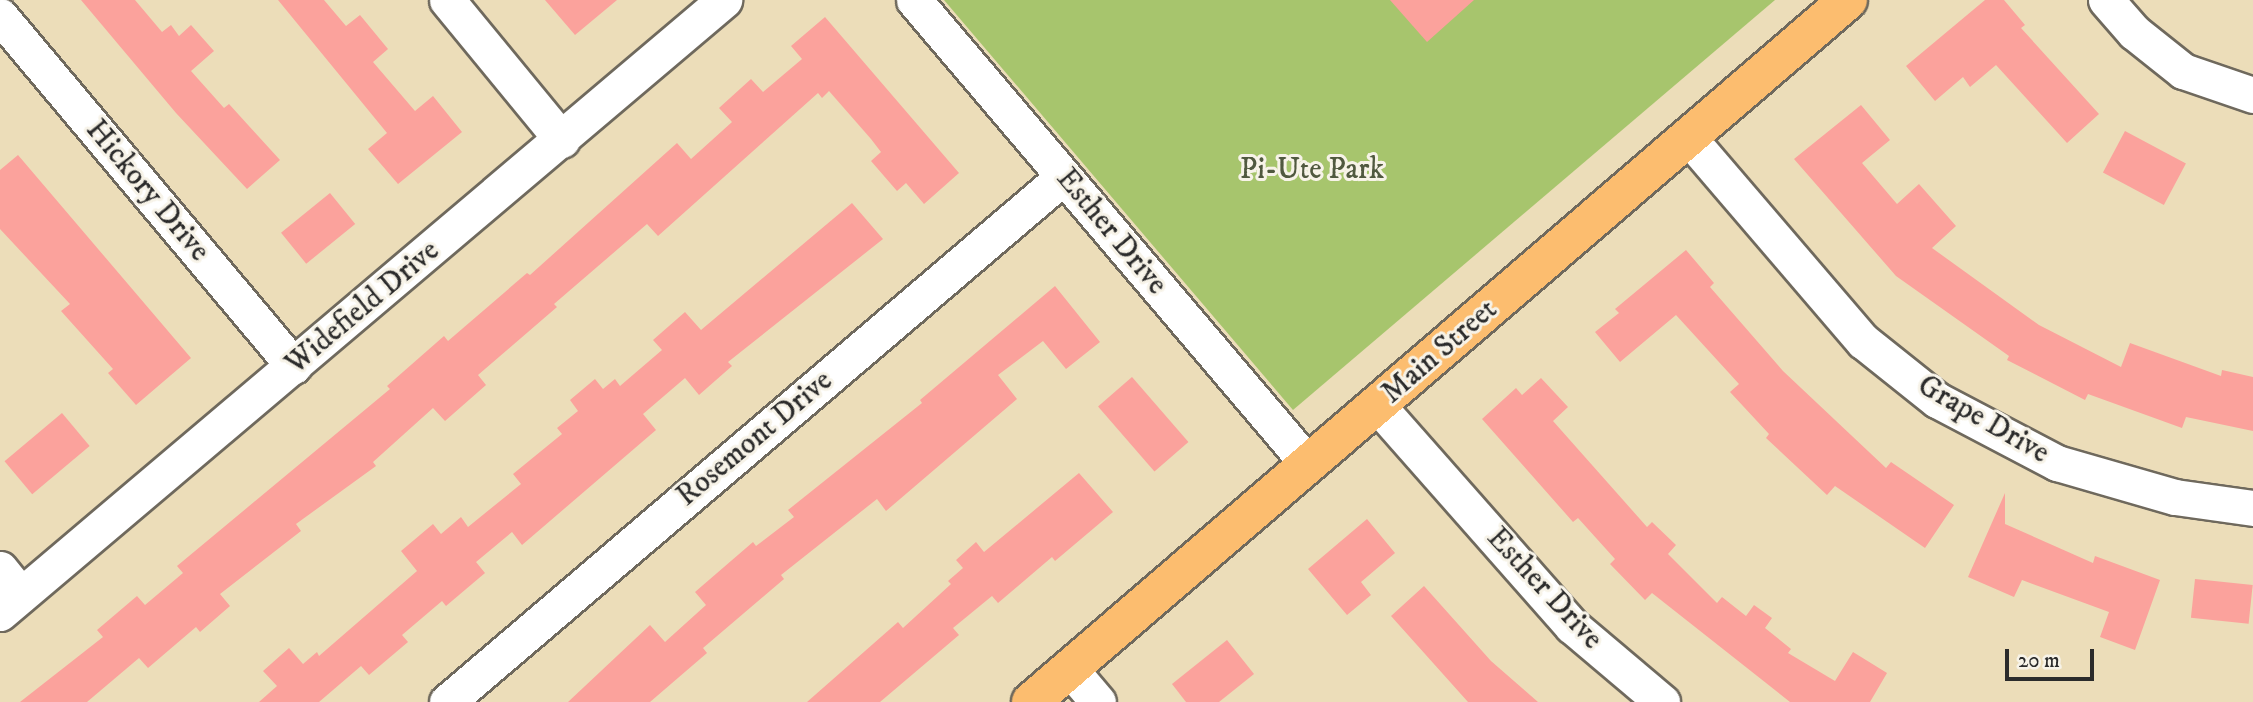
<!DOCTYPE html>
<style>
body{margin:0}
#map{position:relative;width:2253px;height:702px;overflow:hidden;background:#ecddb9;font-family:"IM FELL DW Pica",serif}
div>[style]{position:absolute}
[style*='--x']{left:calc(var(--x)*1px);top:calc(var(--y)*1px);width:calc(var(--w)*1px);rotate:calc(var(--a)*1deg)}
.green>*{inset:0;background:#a7c56d}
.building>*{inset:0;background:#fba29c;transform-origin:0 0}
.roads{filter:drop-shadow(2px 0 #6f695d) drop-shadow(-2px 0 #6f695d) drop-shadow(0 2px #6f695d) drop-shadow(0 -2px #6f695d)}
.minor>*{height:35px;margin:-17.5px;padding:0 17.5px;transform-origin:17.5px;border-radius:17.5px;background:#fff}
.major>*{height:38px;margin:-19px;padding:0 19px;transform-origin:19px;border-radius:19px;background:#fcbd6f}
span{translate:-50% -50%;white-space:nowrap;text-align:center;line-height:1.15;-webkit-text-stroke:6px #f7f3e8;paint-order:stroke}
.park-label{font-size:30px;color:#50593f}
.street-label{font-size:30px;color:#2b2b2b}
.scale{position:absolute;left:2005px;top:649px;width:89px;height:32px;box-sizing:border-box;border:4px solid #2b2b2b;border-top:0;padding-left:9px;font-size:21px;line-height:24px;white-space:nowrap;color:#2b2b2b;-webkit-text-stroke:5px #f7f3e8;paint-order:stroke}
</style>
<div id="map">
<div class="green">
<div style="clip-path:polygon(944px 0,1775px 0,1293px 410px)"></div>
</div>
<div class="building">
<div style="clip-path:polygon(81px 0,135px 0,162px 32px,171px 25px,179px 36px,191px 25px,214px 51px,191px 71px,224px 108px,229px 104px,280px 160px,247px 189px,176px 113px)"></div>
<div style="clip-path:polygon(278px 0,324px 0,346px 26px,360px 15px,388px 49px,373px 62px,415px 111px,433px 96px,462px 132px,398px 184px,368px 149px,387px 133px)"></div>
<div style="clip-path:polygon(545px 0,617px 0,575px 35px)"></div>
<div style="clip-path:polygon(1390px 0,1474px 0,1427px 42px)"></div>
<div style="clip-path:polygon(1985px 0,2004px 0,2025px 25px,2021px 28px,2099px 114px,2067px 143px,1996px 65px,1970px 87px,1963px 77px,1935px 101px,1906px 66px)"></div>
<div style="clip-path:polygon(825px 17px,959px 173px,924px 204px,906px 183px,897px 191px,871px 161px,881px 152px,871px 139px,829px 91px,822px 98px,818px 93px,658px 236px,647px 224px,554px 304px,557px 307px,478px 375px,486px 385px,445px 421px,433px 408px,373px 462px,376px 466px,296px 524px,301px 531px,220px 594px,230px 606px,200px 632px,196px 627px,148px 668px,139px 658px,87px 702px,20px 702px,103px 637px,97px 630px,137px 596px,145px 605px,183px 573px,177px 566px,390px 389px,387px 386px,444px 336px,448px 341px,527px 273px,530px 275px,677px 143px,691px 159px,732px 122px,719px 108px,751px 79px,763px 92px,802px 59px,791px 46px)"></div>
<div style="clip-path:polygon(1861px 105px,1890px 140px,1862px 163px,1897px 204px,1919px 184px,1956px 226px,1932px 248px,2039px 325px,2121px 367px,2130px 343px,2221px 376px,2222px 370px,2253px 377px,2253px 431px,2186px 417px,2182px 428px,2088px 394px,2085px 400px,2007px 360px,2009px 356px,1896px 276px,1794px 159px)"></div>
<div style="left:2125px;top:131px;width:69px;height:47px;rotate:28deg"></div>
<div style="clip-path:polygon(18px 155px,191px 358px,136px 405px,108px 373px,113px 369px,61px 311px,70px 304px,0 229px,0 170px)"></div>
<div style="left:330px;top:193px;width:40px;height:63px;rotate:51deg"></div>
<div style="clip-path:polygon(852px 203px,883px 239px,728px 362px,732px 366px,699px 395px,685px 378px,643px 414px,656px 430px,522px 545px,512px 532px,476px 562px,485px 573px,446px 606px,442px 601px,402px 635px,408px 642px,369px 675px,361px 666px,319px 702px,259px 702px,277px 686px,263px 671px,289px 648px,303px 664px,317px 652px,319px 656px,417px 571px,401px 551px,433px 524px,441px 534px,461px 517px,468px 527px,521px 484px,513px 474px,562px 434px,557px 428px,578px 411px,570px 400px,595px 379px,603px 389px,615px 379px,620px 386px,662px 350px,653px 340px,685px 312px,701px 330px)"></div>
<div style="clip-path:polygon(1686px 250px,1714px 283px,1710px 287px,1783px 371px,1886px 468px,1891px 462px,1954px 505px,1925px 548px,1835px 486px,1827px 495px,1766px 438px,1769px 434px,1730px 392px,1739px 384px,1676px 315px,1620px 362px,1595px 332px,1619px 313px,1615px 309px)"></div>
<div style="clip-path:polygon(1055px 286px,1100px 342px,1066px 369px,1043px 341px,998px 375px,1017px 399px,886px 511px,877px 499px,781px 575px,784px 579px,703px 648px,707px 653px,650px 702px,568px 702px,650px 625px,665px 642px,706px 605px,695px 592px,753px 542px,756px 546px,794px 517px,788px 510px,922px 403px,920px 400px)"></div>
<div style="left:1132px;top:377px;width:86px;height:45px;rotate:49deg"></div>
<div style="clip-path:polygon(1541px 378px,1568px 407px,1553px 421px,1647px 527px,1652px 522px,1676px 545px,1668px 554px,1717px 603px,1722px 597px,1746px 616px,1754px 605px,1772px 618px,1765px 628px,1791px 649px,1788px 653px,1835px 681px,1853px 652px,1887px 673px,1870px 702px,1790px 702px,1652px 593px,1645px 600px,1610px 564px,1615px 559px,1578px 518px,1573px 522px,1482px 419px,1516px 388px,1522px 395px)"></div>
<div style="left:62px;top:413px;width:43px;height:75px;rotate:50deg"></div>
<div style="clip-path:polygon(1079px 473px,1113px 512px,1055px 561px,1052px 557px,998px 603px,992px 596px,953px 628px,959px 635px,880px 702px,807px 702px,898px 622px,903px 628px,951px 584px,948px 581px,963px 568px,956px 560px,976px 542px,984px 552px)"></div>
<div style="clip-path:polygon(2005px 493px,2005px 524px,2093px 563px,2095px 556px,2160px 580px,2135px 650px,2100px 637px,2109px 612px,2022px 580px,2014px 597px,1968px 577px)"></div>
<div style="clip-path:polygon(1367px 519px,1395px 553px,1361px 582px,1371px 595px,1347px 615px,1308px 569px)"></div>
<div style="left:2195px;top:579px;width:58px;height:39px;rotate:6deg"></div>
<div style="clip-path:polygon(1424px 586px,1491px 661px,1538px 702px,1468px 702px,1391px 616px)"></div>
<div style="clip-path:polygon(1227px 640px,1254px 674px,1219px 702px,1186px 702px,1172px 684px)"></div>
</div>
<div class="roads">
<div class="minor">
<div style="--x:447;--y:0;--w:181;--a:50.6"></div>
<div style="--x:914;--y:0;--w:609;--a:49.66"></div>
<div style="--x:2106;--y:0;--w:43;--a:48.8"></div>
<div style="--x:2134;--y:32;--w:63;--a:38.5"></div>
<div style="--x:2183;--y:71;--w:74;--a:18.9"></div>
<div style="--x:0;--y:16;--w:457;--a:50"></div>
<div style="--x:1688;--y:137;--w:269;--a:49.4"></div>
<div style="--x:1863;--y:341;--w:95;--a:38.6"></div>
<div style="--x:1937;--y:400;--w:136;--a:27.7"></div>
<div style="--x:2057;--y:463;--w:123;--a:16.1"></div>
<div style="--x:2175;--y:497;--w:79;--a:8"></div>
<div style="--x:1378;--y:406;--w:293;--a:48.6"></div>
<div style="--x:1572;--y:626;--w:118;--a:40.2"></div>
<div style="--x:0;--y:569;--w:33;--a:51"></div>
<div style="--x:0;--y:613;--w:949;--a:-40.25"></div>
<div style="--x:1070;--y:669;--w:43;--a:49.7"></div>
<div style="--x:447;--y:702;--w:809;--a:-40.44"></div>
</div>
<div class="major">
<div style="--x:1031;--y:702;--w:1077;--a:-40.67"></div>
</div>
</div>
<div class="park-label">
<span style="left:1312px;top:170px">Pi-Ute Park</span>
</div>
<div class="street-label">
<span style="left:147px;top:191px;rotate:50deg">Hickory Drive</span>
<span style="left:1111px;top:232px;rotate:50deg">Esther Drive</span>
<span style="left:363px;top:308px;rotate:-40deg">Widefield Drive</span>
<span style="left:1440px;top:352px;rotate:-41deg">Main Street</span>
<span style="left:1983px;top:420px;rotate:30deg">Grape Drive</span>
<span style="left:755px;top:439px;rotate:-40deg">Rosemont Drive</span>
<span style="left:1544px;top:589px;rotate:47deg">Esther Drive</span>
</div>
<div class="scale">20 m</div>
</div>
